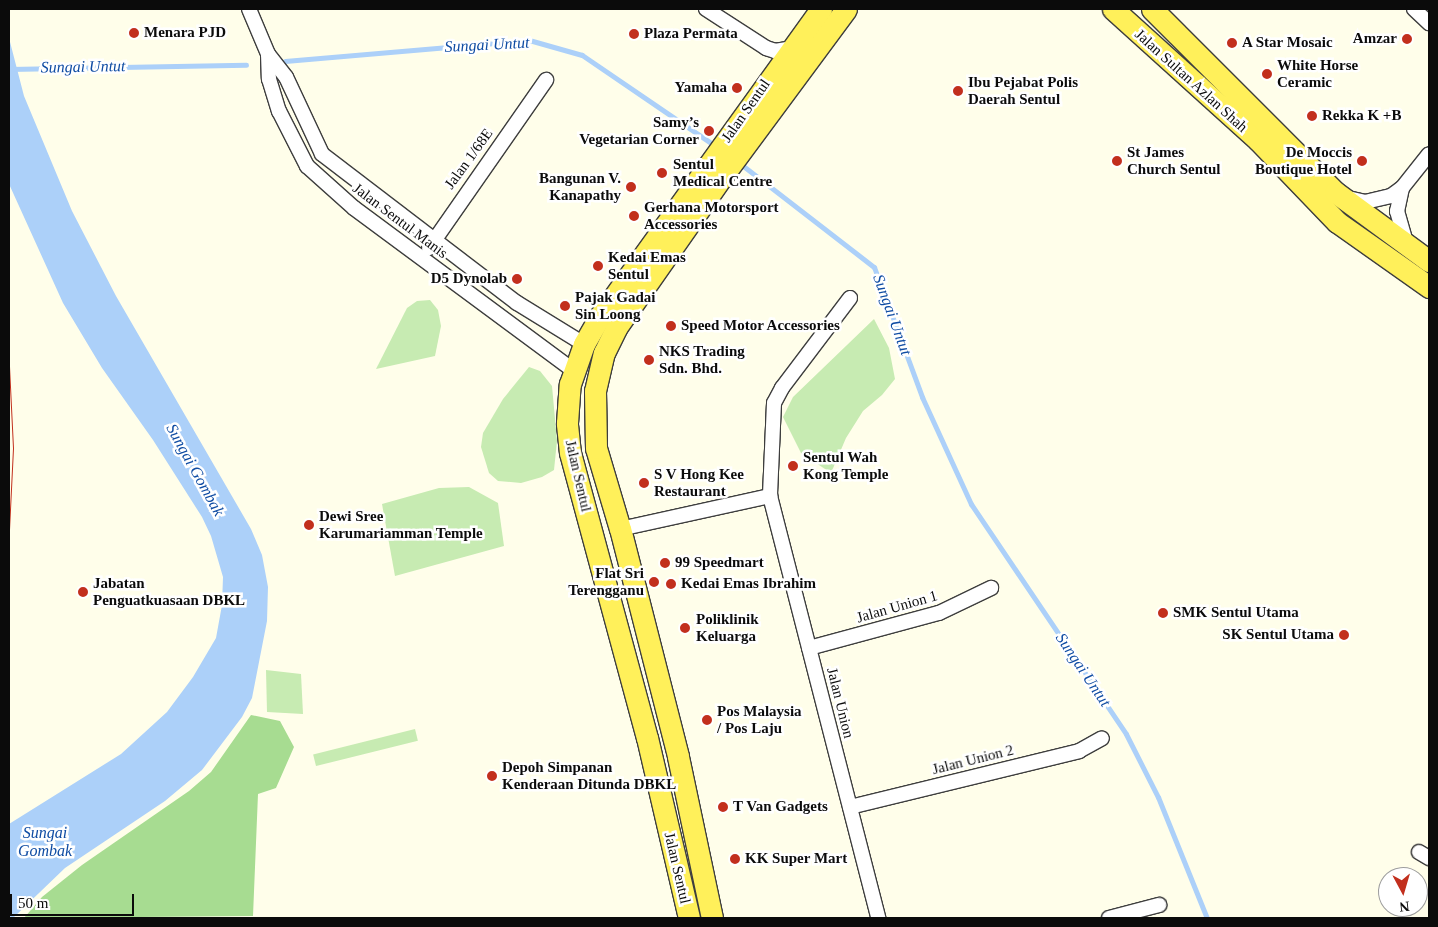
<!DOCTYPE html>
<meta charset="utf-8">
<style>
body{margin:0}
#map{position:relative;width:1438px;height:927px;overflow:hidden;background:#fffeea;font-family:"Times New Roman",serif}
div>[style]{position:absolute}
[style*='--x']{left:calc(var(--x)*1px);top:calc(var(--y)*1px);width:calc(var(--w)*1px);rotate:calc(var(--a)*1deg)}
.green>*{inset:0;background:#c7ebb2;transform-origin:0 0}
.forest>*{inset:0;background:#a7dc91}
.water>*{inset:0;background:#acd0f9}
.stream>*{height:5px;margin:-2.5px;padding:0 2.5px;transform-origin:2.5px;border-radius:2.5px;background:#acd0f9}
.roads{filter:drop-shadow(1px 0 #3e3e3e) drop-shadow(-1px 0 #3e3e3e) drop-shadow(0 1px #3e3e3e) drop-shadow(0 -1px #3e3e3e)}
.minor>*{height:14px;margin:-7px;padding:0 7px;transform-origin:7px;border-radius:7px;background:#fff}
.primary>*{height:21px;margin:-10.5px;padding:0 10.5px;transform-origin:10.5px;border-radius:10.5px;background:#fff05a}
.tram>*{height:1px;margin:-0.5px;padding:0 0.5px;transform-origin:0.5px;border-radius:0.5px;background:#c22f1d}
.dots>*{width:14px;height:14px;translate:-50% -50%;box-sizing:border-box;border:2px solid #fff;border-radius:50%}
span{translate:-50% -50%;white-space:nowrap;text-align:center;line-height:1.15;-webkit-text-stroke:5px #fff;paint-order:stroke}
.poi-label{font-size:15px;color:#0b0b0b;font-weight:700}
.left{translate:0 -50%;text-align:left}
.right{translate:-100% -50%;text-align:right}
.street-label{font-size:15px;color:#0b0b0b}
.water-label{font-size:16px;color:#0f4ca3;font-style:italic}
.frame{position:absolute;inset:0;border:10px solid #0b0b0b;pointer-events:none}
.north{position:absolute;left:1378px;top:867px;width:50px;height:50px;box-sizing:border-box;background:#fff;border:1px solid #9d9d9d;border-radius:50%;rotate:174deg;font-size:14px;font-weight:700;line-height:20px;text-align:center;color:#0b0b0b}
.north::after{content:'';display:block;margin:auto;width:18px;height:22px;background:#c22f1d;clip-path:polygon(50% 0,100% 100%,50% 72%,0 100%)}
.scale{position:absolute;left:10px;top:894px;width:124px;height:22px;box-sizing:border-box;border:2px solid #0b0b0b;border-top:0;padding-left:6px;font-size:15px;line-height:18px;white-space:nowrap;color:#0b0b0b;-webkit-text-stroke:4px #fff;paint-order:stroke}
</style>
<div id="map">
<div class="green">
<div style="clip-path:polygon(430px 300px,438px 310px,441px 326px,435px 356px,376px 369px,407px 308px,417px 301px)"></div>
<div style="clip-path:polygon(874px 319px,889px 348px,895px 379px,882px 395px,863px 411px,846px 438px,831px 473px,801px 453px,783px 417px,793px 397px)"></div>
<div style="clip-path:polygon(529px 367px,540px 371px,552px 386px,557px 441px,554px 470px,542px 477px,521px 483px,498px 481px,489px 473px,481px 447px,483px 433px,503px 399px)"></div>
<div style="clip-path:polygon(469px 487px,498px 503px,504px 546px,395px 576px,382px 504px,439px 488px)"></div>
<div style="clip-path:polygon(266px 670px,301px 674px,303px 714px,267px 712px)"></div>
<div style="left:415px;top:729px;width:12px;height:105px;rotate:76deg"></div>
</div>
<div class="forest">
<div style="clip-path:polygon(251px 715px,280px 721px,294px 747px,276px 788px,258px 794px,253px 916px,24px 918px,42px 897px,82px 865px,189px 791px,211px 772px)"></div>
</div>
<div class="water">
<div style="clip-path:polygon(9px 38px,24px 96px,72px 211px,116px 296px,251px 529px,262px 555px,268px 587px,267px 621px,252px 698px,242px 717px,202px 770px,165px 801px,65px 868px,13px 918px,9px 918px,9px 824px,121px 754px,167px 712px,193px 677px,216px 638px,222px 605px,223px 577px,211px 536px,202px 517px,153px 440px,102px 368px,63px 303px,9px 184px)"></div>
</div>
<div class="stream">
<div style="--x:285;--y:61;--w:245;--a:-4.9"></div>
<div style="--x:529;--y:40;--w:55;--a:15.8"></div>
<div style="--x:582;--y:55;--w:163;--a:34.3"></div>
<div style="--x:9;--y:69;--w:237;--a:-1"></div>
<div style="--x:738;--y:162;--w:172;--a:37.7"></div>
<div style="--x:874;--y:267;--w:139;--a:69.7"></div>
<div style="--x:922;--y:397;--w:118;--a:65.4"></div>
<div style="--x:971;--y:504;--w:277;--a:56"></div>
<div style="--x:1126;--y:734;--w:71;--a:63.1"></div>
<div style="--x:1158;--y:797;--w:131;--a:68"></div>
</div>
<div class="roads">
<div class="minor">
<div style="--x:249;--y:9;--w:49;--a:67.1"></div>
<div style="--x:268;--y:54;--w:29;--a:52"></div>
<div style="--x:286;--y:77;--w:85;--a:64.9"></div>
<div style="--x:322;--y:154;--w:245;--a:37.4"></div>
<div style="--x:517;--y:303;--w:79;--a:31.5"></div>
<div style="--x:706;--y:9;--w:72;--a:33"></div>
<div style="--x:766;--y:48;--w:9;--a:18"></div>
<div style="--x:775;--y:51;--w:17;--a:-10"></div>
<div style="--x:1414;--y:9;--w:21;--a:43"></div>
<div style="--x:268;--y:54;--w:25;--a:88"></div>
<div style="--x:269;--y:79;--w:34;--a:73"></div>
<div style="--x:279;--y:111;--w:62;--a:63"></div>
<div style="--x:307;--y:166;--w:63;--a:41.8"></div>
<div style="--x:354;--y:208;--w:272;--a:36.5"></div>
<div style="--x:1402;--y:188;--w:24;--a:102"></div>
<div style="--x:1397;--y:211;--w:35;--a:74"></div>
<div style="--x:1348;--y:198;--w:17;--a:13"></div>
<div style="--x:1365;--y:202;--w:27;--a:-13"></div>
<div style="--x:1391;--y:196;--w:14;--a:-36"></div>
<div style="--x:1402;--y:188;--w:43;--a:-51.5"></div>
<div style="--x:429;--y:248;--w:205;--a:-55.1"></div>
<div style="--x:850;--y:298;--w:113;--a:127.1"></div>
<div style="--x:782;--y:388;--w:17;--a:118"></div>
<div style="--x:774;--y:403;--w:93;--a:92.5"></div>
<div style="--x:770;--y:496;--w:436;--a:75.6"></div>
<div style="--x:620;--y:529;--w:154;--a:-12.4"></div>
<div style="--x:809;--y:648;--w:135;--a:-15.1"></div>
<div style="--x:939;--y:613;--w:58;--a:-25.7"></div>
<div style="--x:850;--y:807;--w:236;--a:-13.7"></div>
<div style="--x:1079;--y:751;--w:26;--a:-29"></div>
<div style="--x:1419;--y:852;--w:12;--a:31"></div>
<div style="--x:1109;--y:918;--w:52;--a:-14.6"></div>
</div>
<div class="primary">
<div style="--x:1113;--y:9;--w:195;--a:42.1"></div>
<div style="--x:1258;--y:140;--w:114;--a:46.1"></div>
<div style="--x:1337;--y:222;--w:113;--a:35.2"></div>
<div style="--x:1152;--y:9;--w:259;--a:45"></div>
<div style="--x:1335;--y:192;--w:117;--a:36.3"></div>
<div style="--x:689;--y:918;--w:185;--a:-103.1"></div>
<div style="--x:647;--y:738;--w:295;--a:-105.1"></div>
<div style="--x:570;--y:453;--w:30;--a:-96"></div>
<div style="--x:567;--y:423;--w:39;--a:-86"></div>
<div style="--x:570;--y:384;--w:42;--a:-70.7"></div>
<div style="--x:584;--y:344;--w:34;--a:-60"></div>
<div style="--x:601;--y:315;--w:377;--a:-54.3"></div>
<div style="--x:712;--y:918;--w:166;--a:-101.9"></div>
<div style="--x:678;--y:756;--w:234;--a:-104.3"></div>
<div style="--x:620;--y:529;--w:84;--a:-106.5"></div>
<div style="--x:596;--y:448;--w:57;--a:-91"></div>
<div style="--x:595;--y:391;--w:39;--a:-77"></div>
<div style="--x:604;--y:353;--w:28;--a:-64"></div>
<div style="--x:616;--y:328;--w:183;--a:-55"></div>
<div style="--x:721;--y:178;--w:210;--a:-53.5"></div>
</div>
</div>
<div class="tram">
<div style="--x:9;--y:366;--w:82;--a:87.2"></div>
<div style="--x:13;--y:448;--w:81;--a:92.8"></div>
</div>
<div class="dots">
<div style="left:134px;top:33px;background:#c22f1d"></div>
<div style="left:634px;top:34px;background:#c22f1d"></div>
<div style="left:1407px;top:39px;background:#c22f1d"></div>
<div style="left:1232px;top:43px;background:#c22f1d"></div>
<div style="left:1267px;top:74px;background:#c22f1d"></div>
<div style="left:737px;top:88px;background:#c22f1d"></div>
<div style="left:958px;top:91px;background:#c22f1d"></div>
<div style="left:1312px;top:116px;background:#c22f1d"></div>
<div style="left:709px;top:131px;background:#c22f1d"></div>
<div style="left:1117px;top:161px;background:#c22f1d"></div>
<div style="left:1362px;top:161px;background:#c22f1d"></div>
<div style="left:662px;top:173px;background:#c22f1d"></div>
<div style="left:631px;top:187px;background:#c22f1d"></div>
<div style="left:634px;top:216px;background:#c22f1d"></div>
<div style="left:598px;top:266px;background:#c22f1d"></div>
<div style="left:517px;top:279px;background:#c22f1d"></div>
<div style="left:565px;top:306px;background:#c22f1d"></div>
<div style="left:671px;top:326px;background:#c22f1d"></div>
<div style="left:649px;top:360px;background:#c22f1d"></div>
<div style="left:793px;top:466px;background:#c22f1d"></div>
<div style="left:644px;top:483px;background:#c22f1d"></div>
<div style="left:309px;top:525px;background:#c22f1d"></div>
<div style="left:665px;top:563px;background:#c22f1d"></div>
<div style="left:654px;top:582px;background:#c22f1d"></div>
<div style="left:671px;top:584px;background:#c22f1d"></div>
<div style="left:83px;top:592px;background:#c22f1d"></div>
<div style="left:1163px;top:613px;background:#c22f1d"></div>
<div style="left:685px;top:628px;background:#c22f1d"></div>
<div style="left:1344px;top:635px;background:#c22f1d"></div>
<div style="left:707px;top:720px;background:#c22f1d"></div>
<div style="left:492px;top:776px;background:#c22f1d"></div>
<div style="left:723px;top:807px;background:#c22f1d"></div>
<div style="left:735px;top:859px;background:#c22f1d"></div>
</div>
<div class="poi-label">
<span class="left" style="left:144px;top:33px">Menara PJD</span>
<span class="left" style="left:644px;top:34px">Plaza Permata</span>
<span class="right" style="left:1397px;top:39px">Amzar</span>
<span class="left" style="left:1242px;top:43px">A Star Mosaic</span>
<span class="left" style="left:1277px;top:74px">White Horse<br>Ceramic</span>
<span class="left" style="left:968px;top:91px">Ibu Pejabat Polis<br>Daerah Sentul</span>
<span class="right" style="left:727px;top:88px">Yamaha</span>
<span class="left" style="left:1322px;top:116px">Rekka K +B</span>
<span class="right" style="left:699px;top:131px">Samy’s<br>Vegetarian Corner</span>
<span class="left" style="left:1127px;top:161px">St James<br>Church Sentul</span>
<span class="right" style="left:1352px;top:161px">De Moccis<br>Boutique Hotel</span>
<span class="left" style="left:673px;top:173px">Sentul<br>Medical Centre</span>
<span class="right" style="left:621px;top:187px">Bangunan V.<br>Kanapathy</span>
<span class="left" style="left:644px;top:216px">Gerhana Motorsport<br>Accessories</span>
<span class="left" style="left:608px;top:266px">Kedai Emas<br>Sentul</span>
<span class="right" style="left:507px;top:279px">D5 Dynolab</span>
<span class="left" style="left:575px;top:306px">Pajak Gadai<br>Sin Loong</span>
<span class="left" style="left:681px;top:326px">Speed Motor Accessories</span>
<span class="left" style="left:659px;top:360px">NKS Trading<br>Sdn. Bhd.</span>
<span class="left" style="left:803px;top:466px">Sentul Wah<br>Kong Temple</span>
<span class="left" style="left:654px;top:483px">S V Hong Kee<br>Restaurant</span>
<span class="left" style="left:319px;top:525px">Dewi Sree<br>Karumariamman Temple</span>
<span class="left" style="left:675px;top:563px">99 Speedmart</span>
<span class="right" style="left:644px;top:582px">Flat Sri<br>Terengganu</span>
<span class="left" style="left:93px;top:592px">Jabatan<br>Penguatkuasaan DBKL</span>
<span class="left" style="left:681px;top:584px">Kedai Emas Ibrahim</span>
<span class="left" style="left:1173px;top:613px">SMK Sentul Utama</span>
<span class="left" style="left:696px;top:628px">Poliklinik<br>Keluarga</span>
<span class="right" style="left:1334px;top:635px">SK Sentul Utama</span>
<span class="left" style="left:717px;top:720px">Pos Malaysia<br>/ Pos Laju</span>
<span class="left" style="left:502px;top:776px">Depoh Simpanan<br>Kenderaan Ditunda DBKL</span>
<span class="left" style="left:733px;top:807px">T Van Gadgets</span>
<span class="left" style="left:745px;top:859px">KK Super Mart</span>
</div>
<div class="street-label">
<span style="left:1191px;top:81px;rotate:42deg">Jalan Sultan Azlan Shah</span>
<span style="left:746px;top:111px;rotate:-55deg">Jalan Sentul</span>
<span style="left:469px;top:159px;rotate:-54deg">Jalan 1/68E</span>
<span style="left:400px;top:221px;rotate:37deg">Jalan Sentul Manis</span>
<span style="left:578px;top:476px;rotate:77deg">Jalan Sentul</span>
<span style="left:897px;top:607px;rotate:-16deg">Jalan Union 1</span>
<span style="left:840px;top:703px;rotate:76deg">Jalan Union</span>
<span style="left:973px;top:760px;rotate:-14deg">Jalan Union 2</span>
<span style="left:677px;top:868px;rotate:77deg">Jalan Sentul</span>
</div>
<div class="water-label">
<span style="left:487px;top:45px;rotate:-3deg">Sungai Untut</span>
<span style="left:83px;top:67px;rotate:-1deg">Sungai Untut</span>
<span style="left:892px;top:315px;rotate:70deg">Sungai Untut</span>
<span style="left:195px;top:470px;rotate:61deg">Sungai Gombak</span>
<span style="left:1083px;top:670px;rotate:56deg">Sungai Untut</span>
<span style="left:45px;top:842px">Sungai<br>Gombak</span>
</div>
<div class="frame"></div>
<div class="north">N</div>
<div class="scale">50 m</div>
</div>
